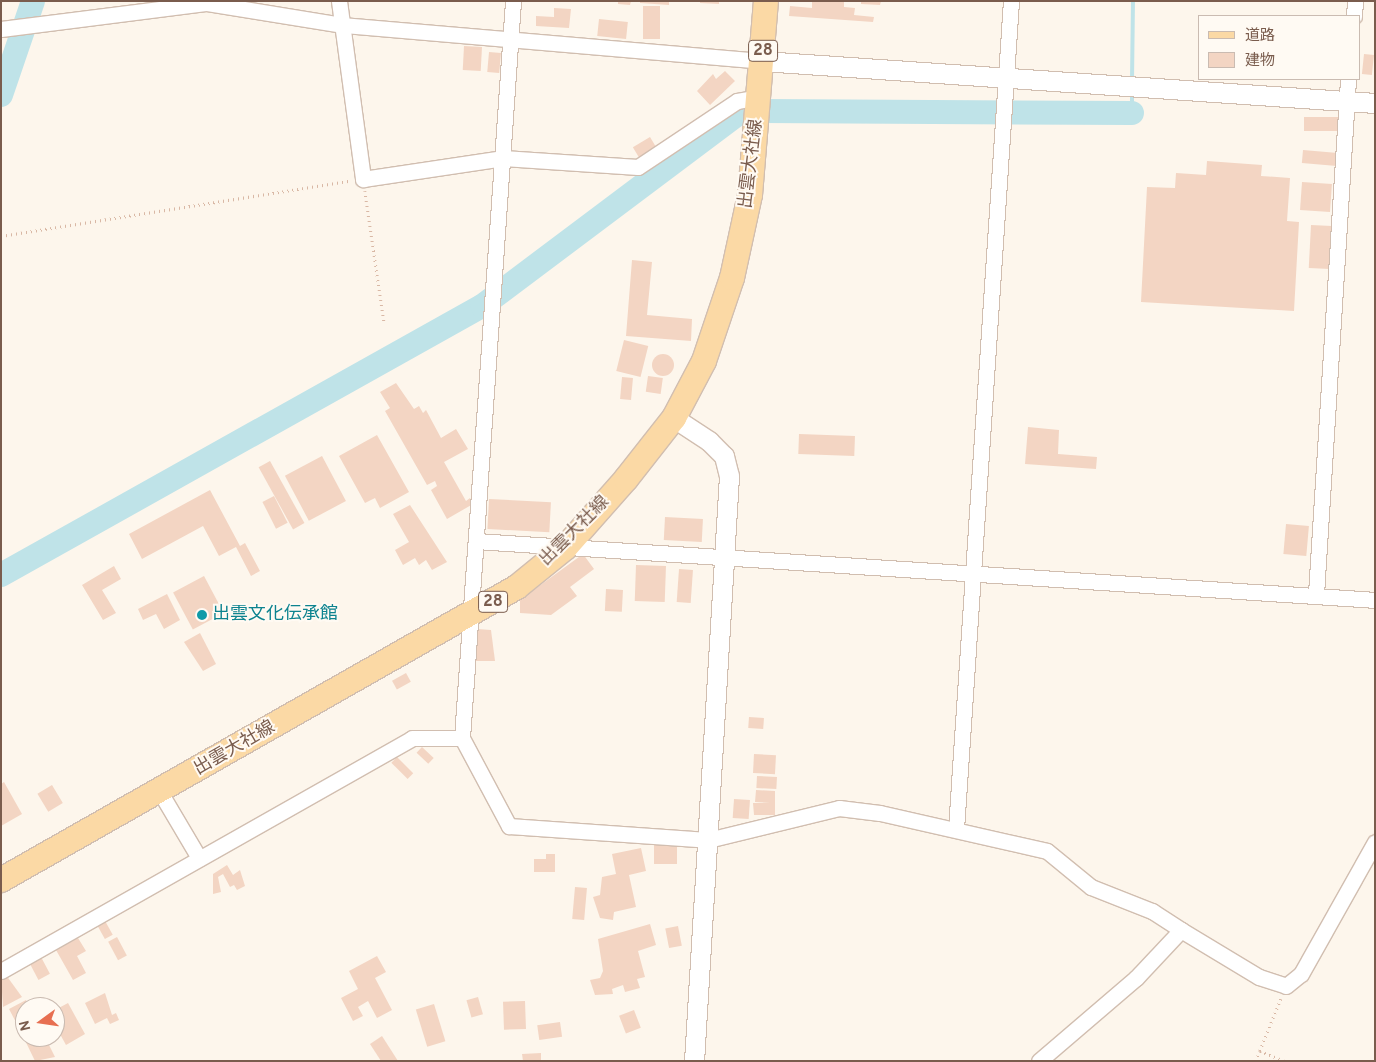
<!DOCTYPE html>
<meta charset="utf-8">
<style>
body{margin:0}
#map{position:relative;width:1376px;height:1062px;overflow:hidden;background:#fdf6ec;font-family:Overpass,"Noto Sans JP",sans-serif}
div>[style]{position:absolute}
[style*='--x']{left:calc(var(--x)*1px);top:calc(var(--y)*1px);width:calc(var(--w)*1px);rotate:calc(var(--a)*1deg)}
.stream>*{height:4px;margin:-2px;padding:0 2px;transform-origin:2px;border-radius:2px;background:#bfe3e8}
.river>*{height:24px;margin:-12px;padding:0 12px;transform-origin:12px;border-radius:12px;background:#bfe3e8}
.building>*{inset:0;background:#f3d5c3;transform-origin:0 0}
.round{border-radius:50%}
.path>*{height:2.5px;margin-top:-1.25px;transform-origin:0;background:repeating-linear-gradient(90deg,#d9b8a5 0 1px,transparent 0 5px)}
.roads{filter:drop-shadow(1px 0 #d1beb0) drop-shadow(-1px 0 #d1beb0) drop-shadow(0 1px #d1beb0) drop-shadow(0 -1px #d1beb0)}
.minor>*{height:15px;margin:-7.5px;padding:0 7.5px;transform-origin:7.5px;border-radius:7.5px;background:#fff}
.tertiary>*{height:19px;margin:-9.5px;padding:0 9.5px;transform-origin:9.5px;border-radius:9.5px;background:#fff}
.primary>*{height:24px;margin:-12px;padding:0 12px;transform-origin:12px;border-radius:12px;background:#fbd9a5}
.dots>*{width:14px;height:14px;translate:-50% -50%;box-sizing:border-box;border:2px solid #fffaf3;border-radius:50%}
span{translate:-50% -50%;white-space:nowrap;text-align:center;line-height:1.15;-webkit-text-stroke:4px #fffaf3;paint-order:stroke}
.shield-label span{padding:1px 4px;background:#fffaf3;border:1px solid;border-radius:4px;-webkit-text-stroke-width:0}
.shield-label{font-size:16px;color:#7a5c4d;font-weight:700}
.street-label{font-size:18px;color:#7a5c4d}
.culture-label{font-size:18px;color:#0d838f}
.left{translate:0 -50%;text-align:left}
.frame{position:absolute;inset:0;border:2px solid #7a5c4d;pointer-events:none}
.legend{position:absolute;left:1198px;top:15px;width:162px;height:65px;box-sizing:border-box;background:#fffaf3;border:1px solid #cabbb1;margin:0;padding:6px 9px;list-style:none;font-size:15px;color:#7a5c4d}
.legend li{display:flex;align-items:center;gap:10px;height:25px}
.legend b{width:25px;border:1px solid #cabbb1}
.north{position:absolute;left:15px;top:997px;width:50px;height:50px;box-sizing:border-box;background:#fffaf3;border:1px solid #cabbb1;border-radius:50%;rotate:256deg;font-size:14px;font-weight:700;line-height:20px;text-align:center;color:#7a5c4d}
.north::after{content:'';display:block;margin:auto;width:18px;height:22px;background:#e76f51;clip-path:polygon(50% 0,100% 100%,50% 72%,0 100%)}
</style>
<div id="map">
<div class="stream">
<div style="--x:1132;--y:81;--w:80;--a:-89.3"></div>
<div style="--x:1132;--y:113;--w:22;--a:-90"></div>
</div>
<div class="river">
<div style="--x:1;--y:95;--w:99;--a:-71.2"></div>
<div style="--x:1;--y:575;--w:551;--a:-29.22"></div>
<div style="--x:482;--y:306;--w:325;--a:-36.9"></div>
<div style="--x:742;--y:111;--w:390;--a:0.3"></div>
</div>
<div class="building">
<div style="clip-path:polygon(618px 1px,631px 1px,630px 5px,618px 4px)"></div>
<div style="clip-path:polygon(640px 1px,669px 1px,669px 5px,640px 3px)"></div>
<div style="clip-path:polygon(700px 1px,719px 1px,719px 4px,700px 3px)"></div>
<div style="clip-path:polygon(812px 1px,844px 1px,844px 7px,855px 8px,854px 15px,874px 17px,873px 22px,789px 16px,790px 6px,812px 8px)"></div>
<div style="clip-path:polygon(861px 1px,881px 1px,880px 5px,861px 4px)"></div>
<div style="left:643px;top:6px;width:17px;height:33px"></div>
<div style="clip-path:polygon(554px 8px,571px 9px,569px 28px,536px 26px,536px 16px,554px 17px)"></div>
<div style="left:599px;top:19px;width:29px;height:17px;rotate:6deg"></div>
<div style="left:464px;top:46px;width:18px;height:24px;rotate:3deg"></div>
<div style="left:489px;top:52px;width:12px;height:20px;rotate:5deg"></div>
<div style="left:1364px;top:54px;width:10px;height:20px;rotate:6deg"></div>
<div style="clip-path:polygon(725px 71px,735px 81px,710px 105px,697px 91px,713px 74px,716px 79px)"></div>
<div style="left:1304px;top:117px;width:34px;height:14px"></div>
<div style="left:650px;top:137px;width:12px;height:20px;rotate:59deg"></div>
<div style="left:1303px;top:150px;width:35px;height:13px;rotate:5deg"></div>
<div style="clip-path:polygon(1207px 161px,1262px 165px,1261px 176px,1290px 178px,1287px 221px,1299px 222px,1294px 311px,1141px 302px,1147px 187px,1175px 188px,1176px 173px,1206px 175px)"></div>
<div style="left:1302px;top:182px;width:30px;height:28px;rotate:4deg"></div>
<div style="left:1311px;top:225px;width:21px;height:43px;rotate:3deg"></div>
<div style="clip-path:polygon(632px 260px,652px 262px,647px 315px,692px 319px,691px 341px,626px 336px)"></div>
<div style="left:624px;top:340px;width:25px;height:32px;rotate:14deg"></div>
<div class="round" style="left:652px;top:354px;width:22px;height:22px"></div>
<div style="left:648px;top:376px;width:15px;height:16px;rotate:8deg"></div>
<div style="left:622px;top:377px;width:11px;height:22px;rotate:5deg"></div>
<div style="clip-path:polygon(396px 383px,414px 409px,419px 406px,423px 413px,426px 410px,441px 438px,456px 429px,468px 449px,444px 462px,466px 501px,470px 498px,473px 504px,447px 519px,431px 490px,437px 486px,435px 481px,427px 485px,385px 411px,390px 408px,380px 392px)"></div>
<div style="clip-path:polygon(1028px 427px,1059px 430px,1058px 454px,1097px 457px,1096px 469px,1025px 464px)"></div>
<div style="left:799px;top:434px;width:56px;height:20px;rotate:2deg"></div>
<div style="clip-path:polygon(377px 435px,409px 492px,380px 508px,375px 498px,365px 503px,339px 456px)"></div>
<div style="left:322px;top:456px;width:51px;height:42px;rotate:62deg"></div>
<div style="left:270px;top:461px;width:71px;height:13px;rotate:61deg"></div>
<div style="clip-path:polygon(210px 490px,240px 546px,245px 543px,260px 571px,251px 576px,236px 547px,219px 556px,203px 526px,142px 559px,129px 534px)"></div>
<div style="left:274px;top:496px;width:30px;height:13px;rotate:63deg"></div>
<div style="left:489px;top:499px;width:62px;height:30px;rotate:3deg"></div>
<div style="clip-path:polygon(410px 505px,447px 562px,432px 570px,426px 560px,419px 565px,415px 558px,403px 565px,395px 550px,409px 542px,393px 514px)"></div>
<div style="left:665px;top:517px;width:38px;height:23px;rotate:3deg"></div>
<div style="left:1286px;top:524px;width:23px;height:30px;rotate:5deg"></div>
<div style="clip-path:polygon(583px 554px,594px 569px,570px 587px,577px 596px,551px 615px,520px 613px,520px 600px)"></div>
<div style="left:636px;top:565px;width:30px;height:36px;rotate:2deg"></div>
<div style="clip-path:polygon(114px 566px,121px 579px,102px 590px,116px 613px,103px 620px,82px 585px)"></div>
<div style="left:679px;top:569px;width:14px;height:33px;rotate:4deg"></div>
<div style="left:204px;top:576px;width:42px;height:35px;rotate:62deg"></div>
<div style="left:606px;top:589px;width:17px;height:22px;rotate:3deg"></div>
<div style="clip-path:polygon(167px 594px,180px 620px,164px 629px,156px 614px,143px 620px,138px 609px)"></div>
<div style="clip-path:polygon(477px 629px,491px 630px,495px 661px,475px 661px)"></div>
<div style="clip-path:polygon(200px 633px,216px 664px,203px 671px,184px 642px)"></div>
<div style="left:406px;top:673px;width:10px;height:16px;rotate:61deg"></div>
<div style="left:749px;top:717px;width:15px;height:11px;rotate:4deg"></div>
<div style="left:422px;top:747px;width:16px;height:8px;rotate:43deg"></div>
<div style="left:754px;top:754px;width:22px;height:19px;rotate:3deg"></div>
<div style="left:397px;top:757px;width:23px;height:8px;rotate:45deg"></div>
<div style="left:757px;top:776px;width:20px;height:12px;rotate:3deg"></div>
<div style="clip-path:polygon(4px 782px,22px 814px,1px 826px,1px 784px)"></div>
<div style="left:52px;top:785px;width:21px;height:17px;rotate:59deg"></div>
<div style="clip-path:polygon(756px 790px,775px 791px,775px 815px,754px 815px,753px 803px,770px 803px,755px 802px)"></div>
<div style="left:734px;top:799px;width:16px;height:19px;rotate:4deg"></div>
<div style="left:654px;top:843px;width:23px;height:21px"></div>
<div style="clip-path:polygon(641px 848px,646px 871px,629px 875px,636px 907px,614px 912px,613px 920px,600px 918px,593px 897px,600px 895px,602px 877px,616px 874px,612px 854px)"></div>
<div style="clip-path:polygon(546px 854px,555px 854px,555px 872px,534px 872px,534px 859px,546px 859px)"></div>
<div style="clip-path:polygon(227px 865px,233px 875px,240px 870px,245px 886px,237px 890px,234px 885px,230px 887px,223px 874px,218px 877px,221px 892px,213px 894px,213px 874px)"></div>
<div style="left:575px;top:887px;width:12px;height:32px;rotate:5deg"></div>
<div style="left:104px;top:919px;width:18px;height:9px;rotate:61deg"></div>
<div style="clip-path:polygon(650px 924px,656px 945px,638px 951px,645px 977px,637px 979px,640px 988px,625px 992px,623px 985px,612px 989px,613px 994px,595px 995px,590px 980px,600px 978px,603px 971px,598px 939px)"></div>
<div style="left:678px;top:926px;width:20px;height:13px;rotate:79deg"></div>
<div style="left:117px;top:937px;width:21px;height:10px;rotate:62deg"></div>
<div style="clip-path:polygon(78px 938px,86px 951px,77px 956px,86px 973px,73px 980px,56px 950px)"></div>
<div style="clip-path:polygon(377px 956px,386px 972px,375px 978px,392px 1010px,377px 1018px,368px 1001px,358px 1007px,363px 1016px,353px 1021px,341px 998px,358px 989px,349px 971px)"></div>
<div style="left:41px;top:957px;width:19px;height:13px;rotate:62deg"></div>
<div style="clip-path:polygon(6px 975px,22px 997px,3px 1007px,1px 977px)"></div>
<div style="clip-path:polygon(105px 993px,112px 1015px,116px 1013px,119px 1020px,110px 1024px,107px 1018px,95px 1024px,85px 1003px)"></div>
<div style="left:478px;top:997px;width:18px;height:12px;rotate:74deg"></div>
<div style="clip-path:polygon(26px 1000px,29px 1007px,25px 1007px,25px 1025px,19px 1028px,9px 1009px)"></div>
<div style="left:525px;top:1001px;width:28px;height:22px;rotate:88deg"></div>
<div style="clip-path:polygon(68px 1003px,85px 1034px,66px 1045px,55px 1025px,55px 1010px)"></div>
<div style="left:434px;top:1004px;width:39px;height:19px;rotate:73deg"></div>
<div style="left:634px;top:1010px;width:19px;height:16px;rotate:69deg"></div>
<div style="left:560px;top:1022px;width:15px;height:23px;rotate:82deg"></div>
<div style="clip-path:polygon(25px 1028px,25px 1037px,45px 1037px,55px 1057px,35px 1061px,20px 1030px)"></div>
<div style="clip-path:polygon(382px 1036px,398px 1061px,381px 1061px,370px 1044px)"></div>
<div style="clip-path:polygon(541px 1053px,541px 1061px,523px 1061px,522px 1054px)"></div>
</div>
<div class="path">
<div style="--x:365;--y:191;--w:132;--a:81.7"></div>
<div style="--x:1;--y:236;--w:353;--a:-9"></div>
<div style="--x:1281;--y:999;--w:56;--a:112"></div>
<div style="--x:1260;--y:1051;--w:27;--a:22"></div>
<div style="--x:1255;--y:1061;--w:11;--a:-63"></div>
</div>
<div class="roads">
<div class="minor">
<div style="--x:339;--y:1;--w:180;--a:82.3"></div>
<div style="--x:363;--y:179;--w:142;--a:-8.5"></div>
<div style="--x:503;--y:158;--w:135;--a:3.8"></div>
<div style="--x:638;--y:167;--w:119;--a:-33.7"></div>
<div style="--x:737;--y:101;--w:22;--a:-10"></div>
<div style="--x:1354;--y:16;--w:15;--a:-86"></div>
<div style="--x:1;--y:29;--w:208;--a:-7.2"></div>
<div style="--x:207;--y:3;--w:138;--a:9.2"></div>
<div style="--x:343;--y:25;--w:421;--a:4.9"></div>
<div style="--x:476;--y:541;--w:901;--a:3.75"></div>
<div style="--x:1316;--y:594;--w:516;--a:-86.44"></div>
<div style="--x:462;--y:738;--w:739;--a:-86.04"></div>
<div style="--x:160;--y:792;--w:77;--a:59.4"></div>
<div style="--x:956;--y:829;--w:830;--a:-86.2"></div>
<div style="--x:1;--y:971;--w:472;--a:-29.5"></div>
<div style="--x:412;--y:738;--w:50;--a:0"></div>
<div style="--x:462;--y:738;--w:100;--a:61.9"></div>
<div style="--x:509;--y:826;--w:199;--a:4"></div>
<div style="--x:708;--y:840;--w:135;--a:-13.7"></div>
<div style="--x:839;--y:808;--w:41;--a:7"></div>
<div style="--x:880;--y:813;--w:171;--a:12.8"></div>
<div style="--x:1047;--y:851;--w:57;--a:39.3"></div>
<div style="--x:1091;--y:887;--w:66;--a:21.5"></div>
<div style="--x:1152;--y:911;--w:35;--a:33"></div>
<div style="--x:1039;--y:1061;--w:128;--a:-40.6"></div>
<div style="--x:1136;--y:978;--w:66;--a:-46.8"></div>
<div style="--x:1181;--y:930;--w:91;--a:31.1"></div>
<div style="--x:1259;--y:977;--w:28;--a:18"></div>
<div style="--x:1286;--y:986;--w:19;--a:-39"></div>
<div style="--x:1301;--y:974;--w:151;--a:-60.7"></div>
</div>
<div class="tertiary">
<div style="--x:762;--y:61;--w:614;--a:3.92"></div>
<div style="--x:674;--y:418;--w:42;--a:33.3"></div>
<div style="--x:709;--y:441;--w:21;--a:45"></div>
<div style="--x:724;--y:456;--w:21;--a:76"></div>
<div style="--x:729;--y:476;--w:586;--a:93.42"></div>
</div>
<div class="primary">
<div style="--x:1;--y:880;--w:593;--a:-29.59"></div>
<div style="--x:517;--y:587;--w:62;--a:-39.1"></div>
<div style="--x:565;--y:548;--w:92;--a:-48.5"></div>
<div style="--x:626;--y:479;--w:78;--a:-51.8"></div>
<div style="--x:674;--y:418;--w:64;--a:-62.2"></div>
<div style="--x:704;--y:361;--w:88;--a:-71.4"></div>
<div style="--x:732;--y:278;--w:85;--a:-77.8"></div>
<div style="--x:750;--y:195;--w:195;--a:-85.3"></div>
</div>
</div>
<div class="dots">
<div style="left:202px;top:615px;background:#0f9aa8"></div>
</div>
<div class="shield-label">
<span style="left:763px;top:51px">28</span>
<span style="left:493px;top:602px">28</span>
</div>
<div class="street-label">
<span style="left:752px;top:164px;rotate:-83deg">出雲大社線</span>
<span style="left:575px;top:532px;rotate:-45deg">出雲大社線</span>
<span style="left:235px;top:749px;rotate:-30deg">出雲大社線</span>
</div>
<div class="culture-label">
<span class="left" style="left:212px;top:615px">出雲文化伝承館</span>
</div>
<div class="frame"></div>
<ul class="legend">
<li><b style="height:6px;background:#fbd9a5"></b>道路</li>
<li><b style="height:14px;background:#f3d5c3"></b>建物</li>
</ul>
<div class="north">N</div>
</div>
